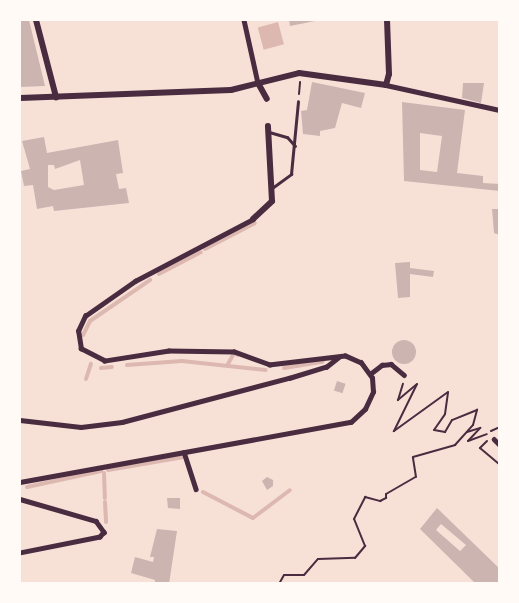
<!DOCTYPE html>
<style>
body{margin:0}
#map{position:relative;width:519px;height:603px;overflow:hidden;background:#f7e1d7;font-family:"Fira Sans",sans-serif}
div>[style]{position:absolute}
[style*='--x']{left:calc(var(--x)*1px);top:calc(var(--y)*1px);width:calc(var(--w)*1px);rotate:calc(var(--a)*1deg)}
.water>*{inset:0;background:#dcb8b0;transform-origin:0 0}
.stream>*{height:4px;margin:-2px;padding:0 2px;transform-origin:2px;border-radius:2px;background:#dcb8b0}
.building>*{inset:0;background:#ccb4b1;transform-origin:0 0}
.round{border-radius:50%}
.path>*{height:2px;margin:-1px;padding:0 1px;transform-origin:1px;border-radius:1px;background:#4a2c40}
.service>*{height:3px;margin:-1.5px;padding:0 1.5px;transform-origin:1.5px;border-radius:1.5px;background:#4a2c40}
.pedestrian>*{height:4.5px;margin:-2.25px;padding:0 2.25px;transform-origin:2.25px;border-radius:2.25px;background:#4a2c40}
.minor>*{height:6px;margin:-3px;padding:0 3px;transform-origin:3px;border-radius:3px;background:#4a2c40}
span{translate:-50% -50%;white-space:nowrap;text-align:center;line-height:1.15;-webkit-text-stroke:6px #fffaf5;paint-order:stroke}
.frame{position:absolute;inset:0;border:21px solid #fffaf5;pointer-events:none}
</style>
<div id="map">
<div class="water">
<div style="left:278px;top:22px;width:23px;height:21px;rotate:75deg"></div>
</div>
<div class="stream">
<div style="--x:205;--y:249;--w:56;--a:-27.5"></div>
<div style="--x:159;--y:274;--w:47;--a:-27.6"></div>
<div style="--x:83;--y:335;--w:16;--a:-63"></div>
<div style="--x:90;--y:321;--w:73;--a:-34.3"></div>
<div style="--x:228;--y:364;--w:13;--a:-61"></div>
<div style="--x:234;--y:353;--w:4;--a:27"></div>
<div style="--x:127;--y:365;--w:55;--a:-4.2"></div>
<div style="--x:182;--y:361;--w:84;--a:6.1"></div>
<div style="--x:101;--y:368;--w:11;--a:-5"></div>
<div style="--x:284;--y:368;--w:39;--a:-9"></div>
<div style="--x:86;--y:379;--w:16;--a:-72"></div>
<div style="--x:108;--y:470;--w:77;--a:-9.7"></div>
<div style="--x:104;--y:473;--w:25;--a:88"></div>
<div style="--x:27;--y:487;--w:76;--a:-12.2"></div>
<div style="--x:203;--y:492;--w:56;--a:27.5"></div>
<div style="--x:253;--y:518;--w:46;--a:-37.1"></div>
<div style="--x:105;--y:502;--w:20;--a:87"></div>
</div>
<div class="building">
<div style="clip-path:polygon(20px 20px,29px 20px,45px 86px,20px 87px)"></div>
<div style="clip-path:polygon(289px 20px,315px 20px,315px 21px,290px 26px)"></div>
<div style="clip-path:polygon(312px 82px,365px 93px,361px 108px,342px 103px,335px 128px,320px 131px,320px 136px,303px 134px,301px 111px,307px 110px)"></div>
<div style="clip-path:polygon(463px 83px,484px 83px,481px 103px,462px 98px)"></div>
<div style="clip-path:polygon(evenodd,402px 102px,465px 110px,457px 173px,483px 176px,483px 183px,500px 184px,500px 191px,404px 181px,402px 102px,420px 133px,442px 136px,437px 172px,420px 170px,420px 133px)"></div>
<div style="clip-path:polygon(evenodd,44px 137px,47px 153px,118px 140px,123px 173px,116px 174px,119px 189px,126px 188px,129px 203px,54px 211px,53px 206px,37px 209px,33px 185px,24px 186px,21px 171px,30px 169px,22px 141px,44px 137px,80px 160px,84px 185px,54px 190px,48px 187px,48px 165px,54px 165px,55px 169px,80px 160px)"></div>
<div style="clip-path:polygon(492px 209px,500px 209px,500px 235px,494px 233px)"></div>
<div style="clip-path:polygon(410px 262px,410px 268px,434px 271px,433px 277px,410px 274px,410px 297px,398px 298px,395px 263px)"></div>
<div class="round" style="left:392px;top:340px;width:24px;height:24px"></div>
<div style="left:337px;top:381px;width:9px;height:10px;rotate:18deg"></div>
<div style="clip-path:polygon(267px 477px,273px 480px,273px 486px,267px 490px,262px 481px)"></div>
<div style="clip-path:polygon(167px 498px,180px 498px,180px 509px,168px 508px)"></div>
<div style="clip-path:polygon(evenodd,437px 508px,500px 569px,500px 584px,476px 584px,420px 529px,437px 508px,441px 524px,466px 545px,460px 551px,436px 530px,441px 524px)"></div>
<div style="clip-path:polygon(157px 529px,177px 531px,169px 584px,155px 584px,155px 580px,131px 573px,135px 557px,153px 562px,154px 557px,150px 557px)"></div>
</div>
<div class="path">
<div style="--x:299;--y:94;--w:12;--a:-85"></div>
<div style="--x:491;--y:431;--w:10;--a:-24"></div>
<div style="--x:467;--y:432;--w:14;--a:-17"></div>
<div style="--x:468;--y:441;--w:20;--a:-20"></div>
<div style="--x:468;--y:441;--w:18;--a:-47"></div>
<div style="--x:487;--y:441;--w:10;--a:135"></div>
<div style="--x:480;--y:448;--w:26;--a:40"></div>
<div style="--x:279;--y:584;--w:10;--a:-61"></div>
<div style="--x:284;--y:575;--w:20;--a:0"></div>
<div style="--x:304;--y:575;--w:21;--a:-49"></div>
<div style="--x:318;--y:559;--w:37;--a:-2"></div>
<div style="--x:355;--y:558;--w:16;--a:-50"></div>
<div style="--x:365;--y:546;--w:29;--a:-112"></div>
<div style="--x:354;--y:519;--w:25;--a:-63"></div>
<div style="--x:365;--y:497;--w:16;--a:15"></div>
<div style="--x:380;--y:501;--w:7;--a:-27"></div>
<div style="--x:386;--y:498;--w:4;--a:-90"></div>
<div style="--x:386;--y:494;--w:34;--a:-30"></div>
<div style="--x:416;--y:477;--w:20;--a:-99"></div>
<div style="--x:413;--y:457;--w:44;--a:-15.9"></div>
<div style="--x:455;--y:445;--w:27;--a:-48"></div>
<div style="--x:473;--y:425;--w:16;--a:-75"></div>
<div style="--x:477;--y:410;--w:27;--a:158"></div>
<div style="--x:452;--y:420;--w:14;--a:120"></div>
<div style="--x:445;--y:432;--w:11;--a:-170"></div>
<div style="--x:434;--y:430;--w:19;--a:-55"></div>
<div style="--x:445;--y:414;--w:22;--a:-82"></div>
<div style="--x:448;--y:392;--w:67;--a:144.2"></div>
<div style="--x:394;--y:431;--w:52;--a:-63.9"></div>
<div style="--x:417;--y:384;--w:25;--a:140"></div>
<div style="--x:398;--y:400;--w:17;--a:-73"></div>
</div>
<div class="service">
<div style="--x:269;--y:132;--w:19;--a:16"></div>
<div style="--x:287;--y:137;--w:12;--a:48"></div>
<div style="--x:272;--y:188;--w:24;--a:-36"></div>
<div style="--x:291;--y:174;--w:73;--a:-84.5"></div>
</div>
<div class="pedestrian">
<div style="--x:244;--y:20;--w:65;--a:77.5"></div>
<div style="--x:386;--y:85;--w:117;--a:12.4"></div>
<div style="--x:370;--y:374;--w:15;--a:-37"></div>
<div style="--x:382;--y:365;--w:9;--a:-6"></div>
<div style="--x:391;--y:364;--w:17;--a:40"></div>
<div style="--x:20;--y:420;--w:61;--a:6.5"></div>
<div style="--x:81;--y:427;--w:41;--a:-7"></div>
<div style="--x:122;--y:422;--w:173;--a:-14.8"></div>
<div style="--x:289;--y:378;--w:39;--a:-17"></div>
<div style="--x:326;--y:367;--w:16;--a:-38"></div>
<div style="--x:494;--y:439;--w:8;--a:45"></div>
<div style="--x:184;--y:452;--w:39;--a:72"></div>
<div style="--x:20;--y:482;--w:336;--a:-10.3"></div>
<div style="--x:351;--y:422;--w:19;--a:-43"></div>
<div style="--x:365;--y:409;--w:19;--a:-65"></div>
<div style="--x:373;--y:392;--w:14;--a:-94"></div>
<div style="--x:372;--y:378;--w:19;--a:-126"></div>
<div style="--x:361;--y:363;--w:17;--a:-156"></div>
<div style="--x:345;--y:356;--w:76;--a:173.2"></div>
<div style="--x:270;--y:365;--w:38;--a:-160"></div>
<div style="--x:234;--y:352;--w:65;--a:-179.1"></div>
<div style="--x:169;--y:351;--w:65;--a:171.1"></div>
<div style="--x:105;--y:361;--w:27;--a:-153"></div>
<div style="--x:81;--y:349;--w:18;--a:-99"></div>
<div style="--x:78;--y:331;--w:17;--a:-65"></div>
<div style="--x:85;--y:316;--w:61;--a:-35"></div>
<div style="--x:135;--y:281;--w:133;--a:-27.7"></div>
<div style="--x:20;--y:499;--w:79;--a:16.1"></div>
<div style="--x:96;--y:521;--w:14;--a:54"></div>
<div style="--x:104;--y:532;--w:6;--a:129"></div>
<div style="--x:100;--y:537;--w:82;--a:168.7"></div>
</div>
<div class="minor">
<div style="--x:36;--y:20;--w:80;--a:75.4"></div>
<div style="--x:258;--y:83;--w:18;--a:61"></div>
<div style="--x:20;--y:98;--w:211;--a:-2.2"></div>
<div style="--x:231;--y:90;--w:70;--a:-14"></div>
<div style="--x:299;--y:73;--w:88;--a:7.9"></div>
<div style="--x:386;--y:85;--w:11;--a:-75"></div>
<div style="--x:389;--y:74;--w:54;--a:-92.1"></div>
<div style="--x:253;--y:219;--w:26;--a:-43"></div>
<div style="--x:272;--y:201;--w:75;--a:-93.1"></div>
</div>
<div class="frame"></div>
</div>
